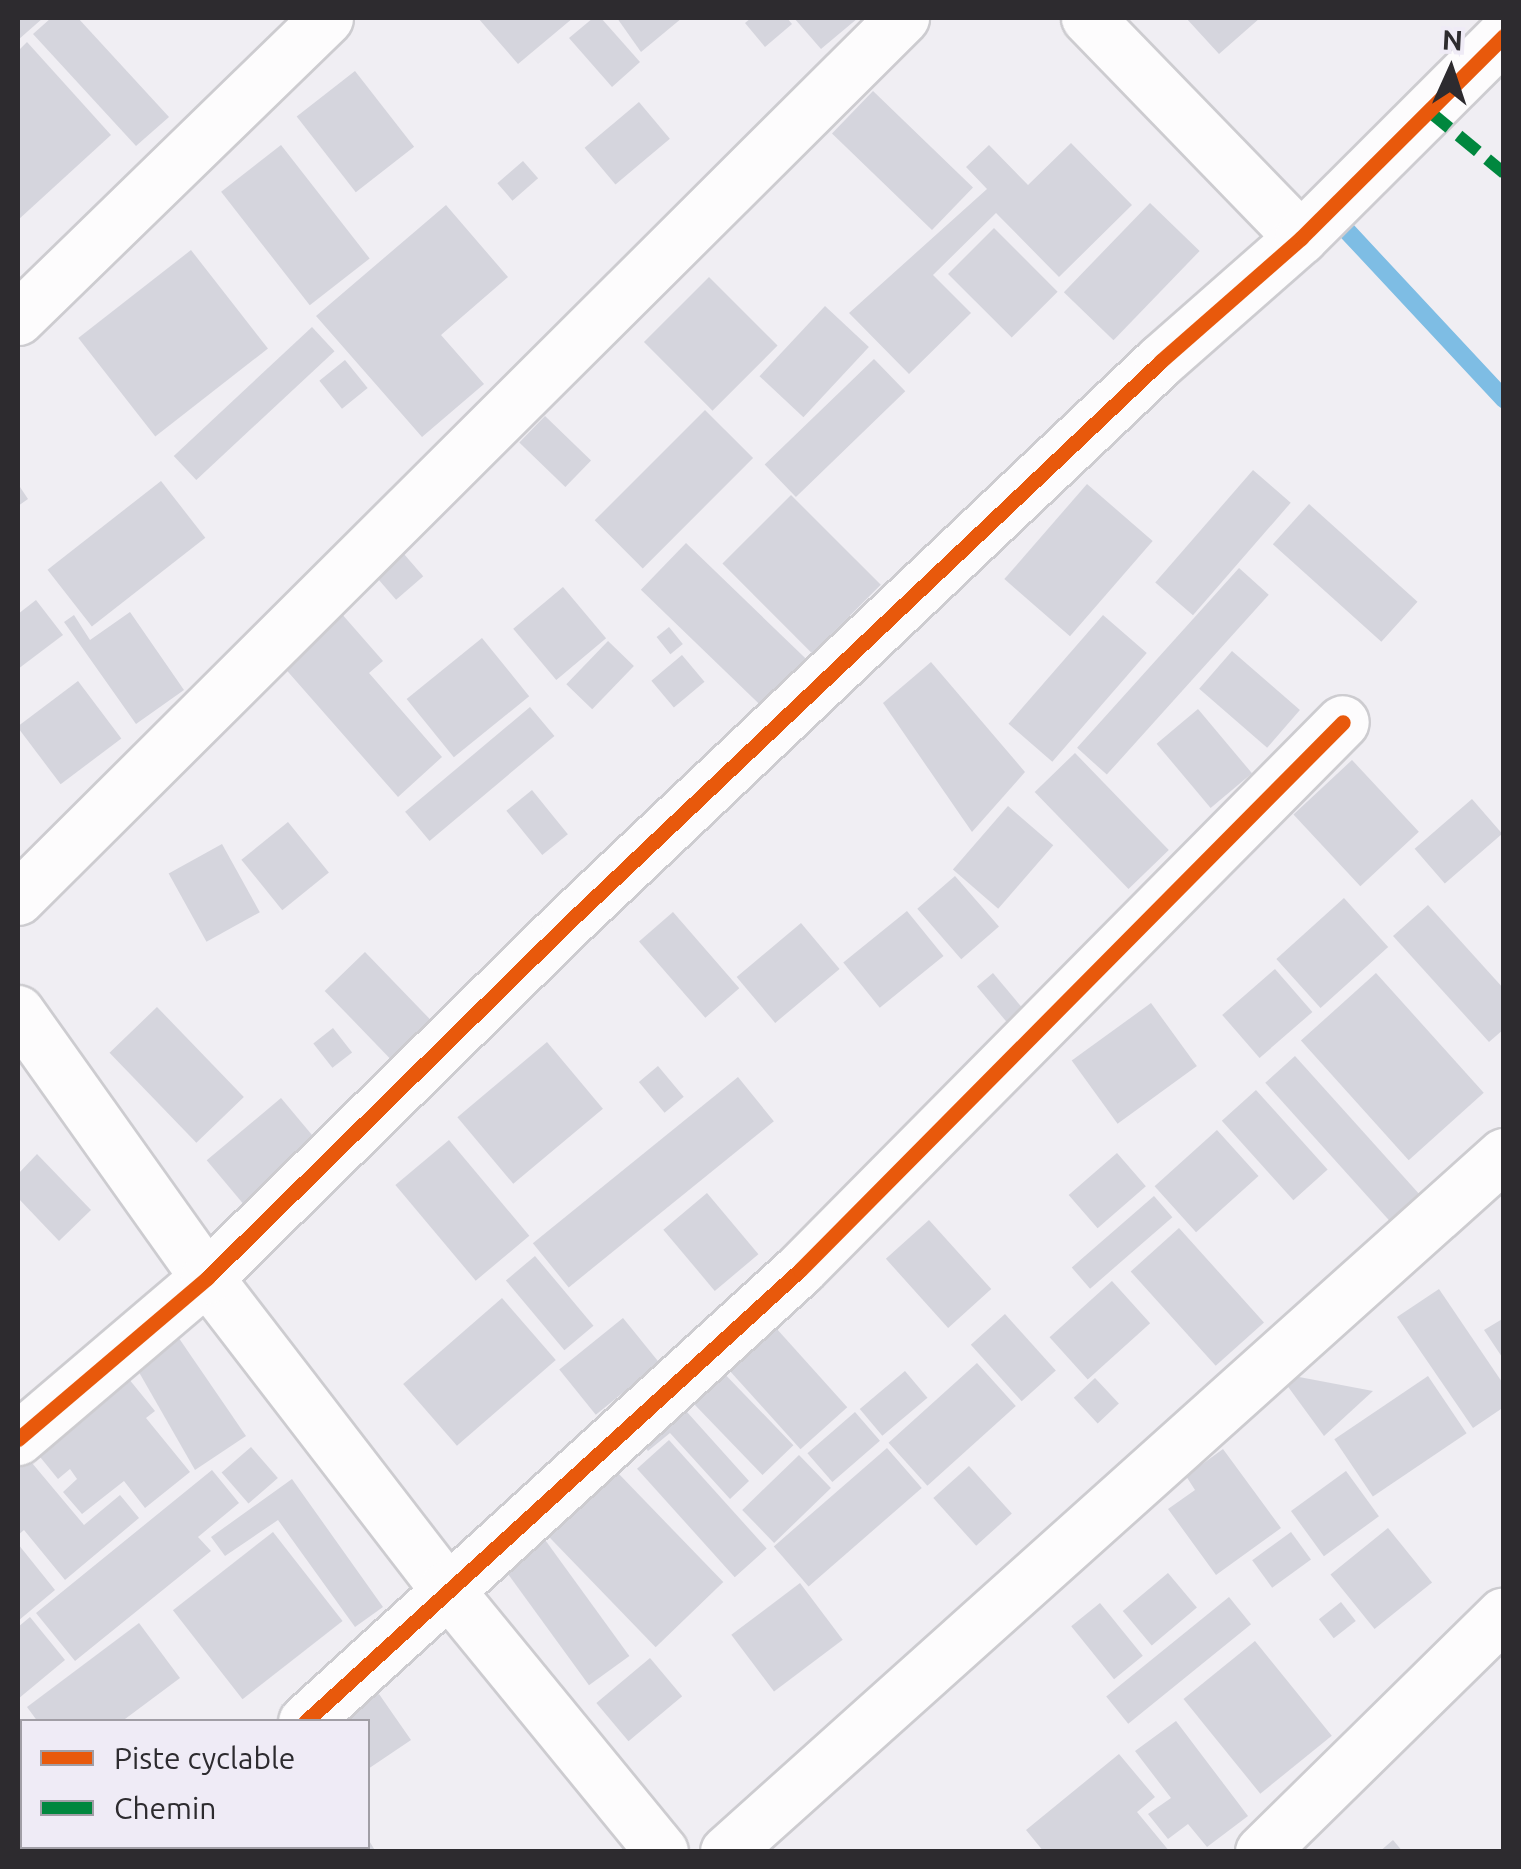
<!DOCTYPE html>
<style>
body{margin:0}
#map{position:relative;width:1521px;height:1869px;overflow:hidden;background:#f0eef3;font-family:Ubuntu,sans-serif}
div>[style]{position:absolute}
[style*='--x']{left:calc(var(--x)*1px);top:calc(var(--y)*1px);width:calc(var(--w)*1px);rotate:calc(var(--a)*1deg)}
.stream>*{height:18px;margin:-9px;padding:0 9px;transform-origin:9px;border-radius:9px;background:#7ebde4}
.building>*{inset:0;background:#d5d5dd;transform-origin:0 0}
.roads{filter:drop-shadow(2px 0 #cdccd0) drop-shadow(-2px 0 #cdccd0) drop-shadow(0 2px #cdccd0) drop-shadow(0 -2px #cdccd0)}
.minor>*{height:52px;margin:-26px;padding:0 26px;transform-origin:26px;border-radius:26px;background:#fdfcfd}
.quiet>*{height:12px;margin-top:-6px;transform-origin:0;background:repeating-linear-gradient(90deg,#00873e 0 25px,transparent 0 37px)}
.cycleway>*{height:15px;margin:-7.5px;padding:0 7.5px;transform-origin:7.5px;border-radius:7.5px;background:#e8590c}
span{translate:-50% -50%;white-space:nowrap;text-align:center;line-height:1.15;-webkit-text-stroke:8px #efebf6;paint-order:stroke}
.frame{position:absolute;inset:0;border:20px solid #2d2b2f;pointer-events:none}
.legend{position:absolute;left:20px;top:1719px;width:350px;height:130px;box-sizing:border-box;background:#efebf6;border:2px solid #a19ea6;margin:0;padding:12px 18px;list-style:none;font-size:30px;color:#2d2b2f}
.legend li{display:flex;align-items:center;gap:20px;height:50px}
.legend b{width:50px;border:2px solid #a19ea6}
.north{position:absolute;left:1401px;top:20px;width:100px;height:100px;-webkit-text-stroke:8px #efebf6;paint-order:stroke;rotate:3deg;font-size:28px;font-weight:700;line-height:40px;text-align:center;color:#2d2b2f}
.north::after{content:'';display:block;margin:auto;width:35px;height:45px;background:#2d2b2f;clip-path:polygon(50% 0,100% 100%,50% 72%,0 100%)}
</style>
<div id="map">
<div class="stream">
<div style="--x:1348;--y:232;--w:229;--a:47"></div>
</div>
<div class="building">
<div style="clip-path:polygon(18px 18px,43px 18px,18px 40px)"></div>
<div style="clip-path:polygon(51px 18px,78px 18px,169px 117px,136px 146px,33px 34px)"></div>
<div style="clip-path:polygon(478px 18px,573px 18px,518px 64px)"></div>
<div style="clip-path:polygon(593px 18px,601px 18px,640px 62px,612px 87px,569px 38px)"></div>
<div style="clip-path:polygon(617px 18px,682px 18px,641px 52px)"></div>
<div style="clip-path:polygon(751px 18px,787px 18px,792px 24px,765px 47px,745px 23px)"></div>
<div style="clip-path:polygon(794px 18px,858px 18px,821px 49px)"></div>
<div style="clip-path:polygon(1186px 18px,1260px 18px,1219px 54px)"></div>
<div style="clip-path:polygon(27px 42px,111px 135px,18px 220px,18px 51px)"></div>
<div style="left:355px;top:71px;width:96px;height:74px;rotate:52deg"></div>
<div style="left:873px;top:91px;width:139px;height:59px;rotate:44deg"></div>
<div style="left:639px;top:102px;width:48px;height:71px;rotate:50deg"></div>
<div style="clip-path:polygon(1071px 143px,1132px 205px,1059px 277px,996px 213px,933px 275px,971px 313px,909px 374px,849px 313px,987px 189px,966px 167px,989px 145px,1028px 185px)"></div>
<div style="left:281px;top:145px;width:144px;height:76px;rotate:52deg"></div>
<div style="left:523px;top:161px;width:23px;height:34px;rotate:49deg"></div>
<div style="left:1150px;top:203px;width:69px;height:124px;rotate:44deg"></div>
<div style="clip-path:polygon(446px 205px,508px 277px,441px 335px,484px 384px,422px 437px,316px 316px)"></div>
<div style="left:994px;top:228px;width:90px;height:65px;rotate:45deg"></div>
<div style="left:191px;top:250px;width:125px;height:143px;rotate:52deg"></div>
<div style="left:709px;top:277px;width:97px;height:92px;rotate:45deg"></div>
<div style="left:825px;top:306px;width:60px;height:96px;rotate:43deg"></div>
<div style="left:312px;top:327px;width:33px;height:189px;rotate:47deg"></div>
<div style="left:874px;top:359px;width:45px;height:152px;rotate:46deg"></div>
<div style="left:345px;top:360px;width:36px;height:33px;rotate:51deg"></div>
<div style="left:705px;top:410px;width:68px;height:156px;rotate:45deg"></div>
<div style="left:545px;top:416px;width:64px;height:37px;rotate:44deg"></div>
<div style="left:1253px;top:470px;width:50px;height:149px;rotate:41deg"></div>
<div style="left:161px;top:481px;width:72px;height:144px;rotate:52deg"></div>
<div style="clip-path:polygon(18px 484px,28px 499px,18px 506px)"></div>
<div style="left:1087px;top:484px;width:87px;height:126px;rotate:41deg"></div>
<div style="left:791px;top:495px;width:127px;height:97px;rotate:45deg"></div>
<div style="left:1309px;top:504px;width:146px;height:54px;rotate:42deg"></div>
<div style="left:686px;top:543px;width:166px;height:65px;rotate:44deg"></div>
<div style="left:397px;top:546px;width:40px;height:36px;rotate:49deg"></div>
<div style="left:1239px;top:568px;width:40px;height:242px;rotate:42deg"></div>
<div style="left:563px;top:587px;width:67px;height:65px;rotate:50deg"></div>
<div style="clip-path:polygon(36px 600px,63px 635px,18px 669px,18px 614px)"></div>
<div style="clip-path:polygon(130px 612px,184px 690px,136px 724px,64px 622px,74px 615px,90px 640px)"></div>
<div style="clip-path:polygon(341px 613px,383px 661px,369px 673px,442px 757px,398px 797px,282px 665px)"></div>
<div style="left:1103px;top:615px;width:58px;height:144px;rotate:41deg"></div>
<div style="left:669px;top:627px;width:22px;height:16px;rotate:51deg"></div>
<div style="left:482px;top:638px;width:75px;height:97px;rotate:51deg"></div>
<div style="left:608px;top:641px;width:36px;height:60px;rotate:44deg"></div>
<div style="left:1232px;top:651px;width:90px;height:50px;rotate:41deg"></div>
<div style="left:682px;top:655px;width:35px;height:40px;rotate:50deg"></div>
<div style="clip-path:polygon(931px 662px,1025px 772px,972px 832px,883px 703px)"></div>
<div style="left:78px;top:681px;width:72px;height:76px;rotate:53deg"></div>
<div style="left:530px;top:707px;width:38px;height:163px;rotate:50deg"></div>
<div style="left:1198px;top:709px;width:84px;height:54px;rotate:50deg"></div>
<div style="left:1075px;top:753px;width:135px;height:56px;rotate:46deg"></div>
<div style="left:1352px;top:760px;width:98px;height:80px;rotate:47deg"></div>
<div style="left:532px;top:790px;width:57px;height:33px;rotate:51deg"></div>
<div style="left:1472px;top:799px;width:46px;height:76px;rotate:49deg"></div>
<div style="left:1008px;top:806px;width:60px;height:84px;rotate:41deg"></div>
<div style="left:288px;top:822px;width:65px;height:60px;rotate:51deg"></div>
<div style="left:222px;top:844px;width:78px;height:61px;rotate:61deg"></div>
<div style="left:955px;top:876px;width:67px;height:50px;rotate:49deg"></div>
<div style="left:1344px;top:898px;width:66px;height:91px;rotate:48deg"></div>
<div style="clip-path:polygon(1428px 905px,1504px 989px,1504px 1029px,1489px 1042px,1393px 936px)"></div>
<div style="left:907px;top:911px;width:58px;height:82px;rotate:51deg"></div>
<div style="left:673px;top:912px;width:101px;height:45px;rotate:49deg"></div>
<div style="left:801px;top:923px;width:60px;height:84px;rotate:50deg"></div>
<div style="left:365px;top:952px;width:106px;height:56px;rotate:46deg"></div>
<div style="left:1275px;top:969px;width:57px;height:70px;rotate:49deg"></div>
<div style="left:993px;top:973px;width:51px;height:21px;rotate:50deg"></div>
<div style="left:1376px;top:973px;width:161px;height:101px;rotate:48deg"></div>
<div style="left:1151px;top:1003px;width:78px;height:98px;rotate:54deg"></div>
<div style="left:157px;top:1007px;width:125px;height:66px;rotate:46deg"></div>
<div style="left:333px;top:1028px;width:31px;height:25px;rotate:52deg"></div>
<div style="left:547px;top:1042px;width:87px;height:117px;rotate:50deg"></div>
<div style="left:1295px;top:1056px;width:195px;height:40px;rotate:48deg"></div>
<div style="left:658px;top:1066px;width:40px;height:25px;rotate:50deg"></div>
<div style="left:738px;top:1077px;width:57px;height:264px;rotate:51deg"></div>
<div style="left:1256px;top:1090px;width:107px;height:46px;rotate:48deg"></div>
<div style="left:281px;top:1098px;width:60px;height:97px;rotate:50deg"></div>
<div style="left:1217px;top:1130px;width:62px;height:84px;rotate:48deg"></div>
<div style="left:449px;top:1140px;width:125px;height:70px;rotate:50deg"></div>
<div style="left:1117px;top:1153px;width:44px;height:64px;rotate:49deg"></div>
<div style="clip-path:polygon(37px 1154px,91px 1210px,59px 1241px,18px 1198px,18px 1174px)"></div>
<div style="left:707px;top:1193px;width:80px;height:57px;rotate:50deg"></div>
<div style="left:1154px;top:1196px;width:28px;height:109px;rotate:49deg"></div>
<div style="left:929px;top:1220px;width:93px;height:58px;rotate:48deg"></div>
<div style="left:1179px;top:1228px;width:127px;height:65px;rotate:48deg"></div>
<div style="left:535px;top:1256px;width:91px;height:38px;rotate:50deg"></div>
<div style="left:1112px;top:1281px;width:57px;height:84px;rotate:48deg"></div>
<div style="clip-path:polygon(1439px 1289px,1504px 1385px,1504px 1407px,1473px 1428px,1397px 1317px)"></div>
<div style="left:502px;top:1298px;width:82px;height:131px;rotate:49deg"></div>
<div style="left:1005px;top:1314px;width:76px;height:46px;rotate:48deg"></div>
<div style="left:623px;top:1318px;width:58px;height:82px;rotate:51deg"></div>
<div style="left:767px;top:1318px;width:120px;height:63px;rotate:48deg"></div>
<div style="clip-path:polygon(1504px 1318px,1504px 1360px,1484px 1330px)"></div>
<div style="clip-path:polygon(174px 1331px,246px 1436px,195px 1470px,132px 1360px)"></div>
<div style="left:977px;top:1363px;width:58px;height:119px;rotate:48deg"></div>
<div style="left:717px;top:1366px;width:110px;height:43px;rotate:46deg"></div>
<div style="left:905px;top:1371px;width:35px;height:59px;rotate:50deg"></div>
<div style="clip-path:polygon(124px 1373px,155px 1411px,146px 1418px,190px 1472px,145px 1508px,124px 1481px,82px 1514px,63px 1492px,77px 1479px,70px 1469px,58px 1479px,32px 1447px)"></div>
<div style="clip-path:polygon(1278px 1373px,1373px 1391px,1324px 1436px)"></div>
<div style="left:1428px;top:1376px;width:69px;height:113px;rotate:56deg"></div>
<div style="left:1095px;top:1378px;width:35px;height:29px;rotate:47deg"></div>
<div style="clip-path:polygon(678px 1402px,749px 1481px,730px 1499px,670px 1433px,648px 1451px,637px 1438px)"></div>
<div style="left:855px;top:1412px;width:38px;height:63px;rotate:49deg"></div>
<div style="left:669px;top:1440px;width:146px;height:43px;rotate:48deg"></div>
<div style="left:251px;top:1447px;width:41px;height:39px;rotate:49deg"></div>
<div style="left:887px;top:1448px;width:53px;height:150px;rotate:49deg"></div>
<div style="clip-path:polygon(1223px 1449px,1281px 1528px,1216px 1575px,1168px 1509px,1195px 1490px,1186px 1476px)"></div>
<div style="left:799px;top:1455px;width:46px;height:79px;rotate:46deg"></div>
<div style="clip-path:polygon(27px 1457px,84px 1525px,120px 1495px,139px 1518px,65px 1580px,24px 1530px,18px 1535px,18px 1464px)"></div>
<div style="left:969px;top:1466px;width:64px;height:48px;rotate:48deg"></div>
<div style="clip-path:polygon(212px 1470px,239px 1503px,198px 1537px,211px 1551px,75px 1661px,36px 1613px)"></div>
<div style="left:1346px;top:1471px;width:56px;height:68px;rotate:54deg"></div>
<div style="left:617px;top:1472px;width:153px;height:94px;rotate:46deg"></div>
<div style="clip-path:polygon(292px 1479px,383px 1607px,355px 1627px,278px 1520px,225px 1556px,211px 1537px)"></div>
<div style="left:1388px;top:1528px;width:70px;height:74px;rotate:51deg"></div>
<div style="left:273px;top:1532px;width:113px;height:127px;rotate:52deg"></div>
<div style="left:1291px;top:1532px;width:34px;height:48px;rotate:54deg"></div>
<div style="left:543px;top:1537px;width:147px;height:50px;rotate:54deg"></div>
<div style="clip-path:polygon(18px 1544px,55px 1590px,18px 1621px)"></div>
<div style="left:1168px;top:1573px;width:45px;height:59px;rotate:50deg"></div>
<div style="left:800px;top:1583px;width:71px;height:86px;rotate:53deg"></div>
<div style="left:1229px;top:1597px;width:35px;height:158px;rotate:51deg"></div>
<div style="left:1341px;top:1602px;width:24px;height:28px;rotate:52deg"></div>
<div style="left:1100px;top:1603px;width:68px;height:37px;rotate:51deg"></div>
<div style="clip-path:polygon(30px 1617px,65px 1660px,18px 1699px,18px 1627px)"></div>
<div style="clip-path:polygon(139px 1623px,180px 1678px,121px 1722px,38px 1722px,27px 1707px)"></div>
<div style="left:1255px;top:1641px;width:122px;height:92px;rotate:51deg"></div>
<div style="left:650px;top:1658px;width:50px;height:70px;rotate:50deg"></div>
<div style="clip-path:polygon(379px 1694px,411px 1740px,368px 1769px,368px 1722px,337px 1722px)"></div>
<div style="clip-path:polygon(1176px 1721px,1248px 1816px,1207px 1847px,1188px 1824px,1168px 1839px,1148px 1814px,1171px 1798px,1135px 1751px)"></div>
<div style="clip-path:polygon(1119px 1754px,1155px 1797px,1137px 1812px,1170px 1852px,1044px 1852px,1026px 1830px)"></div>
<div style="clip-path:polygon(368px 1839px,376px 1852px,304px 1846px,368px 1846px)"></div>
<div style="clip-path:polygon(1393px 1840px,1403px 1852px,1379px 1852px)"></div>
</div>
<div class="roads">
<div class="minor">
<div style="--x:1088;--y:18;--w:306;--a:45.9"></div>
<div style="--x:18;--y:319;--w:431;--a:-44.2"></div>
<div style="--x:18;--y:899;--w:1249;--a:-44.87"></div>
<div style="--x:18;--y:1012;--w:326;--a:54.6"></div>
<div style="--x:207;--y:1278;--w:391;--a:52.4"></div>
<div style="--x:446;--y:1588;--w:341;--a:50.7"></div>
<div style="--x:18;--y:1439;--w:248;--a:-40.4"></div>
<div style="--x:207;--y:1278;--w:506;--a:-44.52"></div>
<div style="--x:568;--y:923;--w:817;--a:-43.46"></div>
<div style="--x:1161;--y:361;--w:186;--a:-41.3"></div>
<div style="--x:1301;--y:238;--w:286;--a:-44.9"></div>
<div style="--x:305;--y:1722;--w:670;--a:-42.4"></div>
<div style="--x:800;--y:1270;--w:771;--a:-45.26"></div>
<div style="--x:168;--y:1852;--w:8;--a:-50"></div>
<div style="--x:727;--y:1852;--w:1044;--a:-41.89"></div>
<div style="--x:1262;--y:1852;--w:339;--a:-44.5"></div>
</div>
</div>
<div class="quiet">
<div style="--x:1430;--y:112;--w:96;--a:39.5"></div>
</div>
<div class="cycleway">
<div style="--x:18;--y:1439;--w:248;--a:-40.4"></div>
<div style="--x:207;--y:1278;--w:506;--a:-44.52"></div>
<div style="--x:568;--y:923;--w:817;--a:-43.46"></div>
<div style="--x:1161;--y:361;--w:186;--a:-41.3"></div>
<div style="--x:1301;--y:238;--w:286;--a:-44.9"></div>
<div style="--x:305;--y:1722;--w:670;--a:-42.4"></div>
<div style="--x:800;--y:1270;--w:771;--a:-45.26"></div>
</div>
<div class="frame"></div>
<ul class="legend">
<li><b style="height:12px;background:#e8590c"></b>Piste cyclable</li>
<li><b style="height:12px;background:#00873e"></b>Chemin</li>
</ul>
<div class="north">N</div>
</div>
